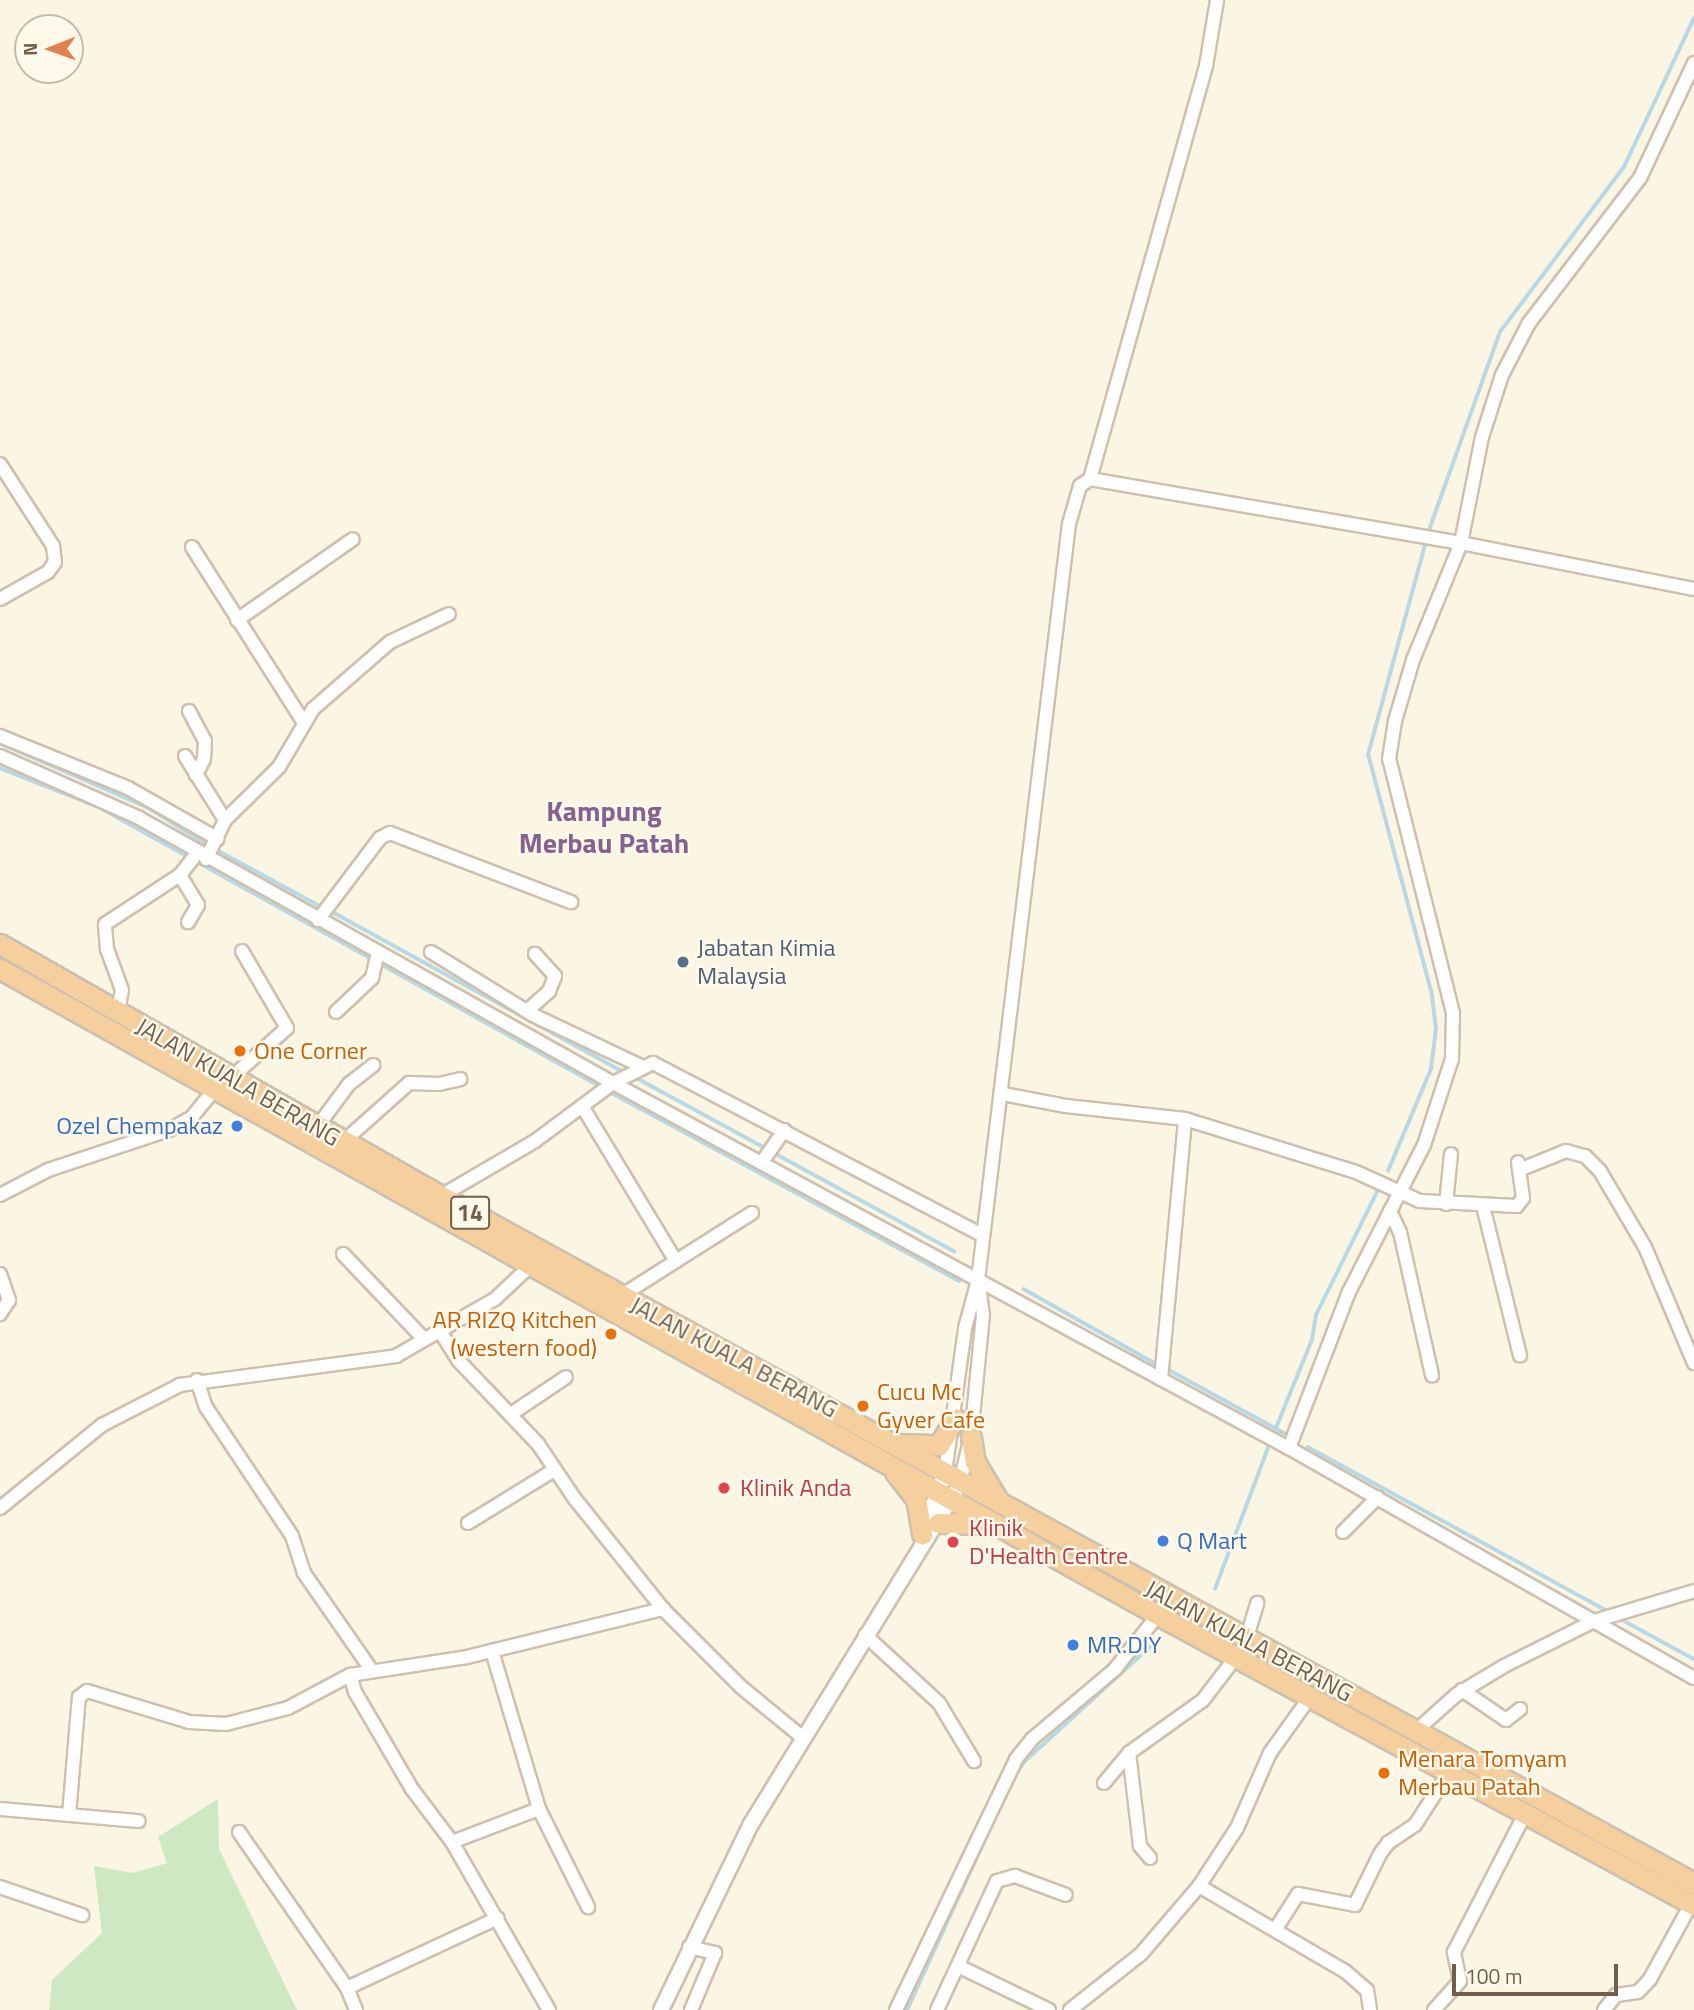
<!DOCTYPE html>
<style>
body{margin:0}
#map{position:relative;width:1694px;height:2010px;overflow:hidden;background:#fbf5e4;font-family:"Titillium Web",sans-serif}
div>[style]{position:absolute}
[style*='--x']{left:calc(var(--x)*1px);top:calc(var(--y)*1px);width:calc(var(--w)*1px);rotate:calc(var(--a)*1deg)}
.green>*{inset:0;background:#cde8c3}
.stream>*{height:3.5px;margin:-1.75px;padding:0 1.75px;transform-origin:1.75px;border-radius:1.75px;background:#b9d8e4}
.roads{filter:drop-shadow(2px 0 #cec0ae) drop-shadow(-2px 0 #cec0ae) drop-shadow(0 2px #cec0ae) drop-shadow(0 -2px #cec0ae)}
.minor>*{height:12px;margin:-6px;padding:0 6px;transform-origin:6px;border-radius:6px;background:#fff}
.tertiary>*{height:14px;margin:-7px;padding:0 7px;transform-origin:7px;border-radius:7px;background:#fff}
.trunk>*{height:19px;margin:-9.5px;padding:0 9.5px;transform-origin:9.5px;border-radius:9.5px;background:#f5d09e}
.dots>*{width:19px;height:19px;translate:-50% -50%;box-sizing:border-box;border:4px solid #fef9ea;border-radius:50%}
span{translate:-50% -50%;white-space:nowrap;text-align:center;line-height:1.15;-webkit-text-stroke:5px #fef9ea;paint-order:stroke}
.shield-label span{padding:2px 5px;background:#fef9ea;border:2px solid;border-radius:5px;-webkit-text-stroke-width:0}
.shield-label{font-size:23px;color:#725e4b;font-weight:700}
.service-label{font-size:24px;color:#4e5e75}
.left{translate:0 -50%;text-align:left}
.food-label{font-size:24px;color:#c56008}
.right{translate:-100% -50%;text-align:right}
.street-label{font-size:24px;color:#725e4b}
.shop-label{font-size:24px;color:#366cbe}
.health-label{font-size:24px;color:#be3a42}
.quarter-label{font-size:28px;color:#86628e;font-weight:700}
.north{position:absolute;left:14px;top:14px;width:70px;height:70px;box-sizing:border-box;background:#fef9ea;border:2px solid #c6bbaa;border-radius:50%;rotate:269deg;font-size:19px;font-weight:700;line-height:28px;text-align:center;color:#725e4b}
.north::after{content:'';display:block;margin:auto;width:24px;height:32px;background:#e0814e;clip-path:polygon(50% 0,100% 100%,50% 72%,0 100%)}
.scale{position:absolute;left:1452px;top:1964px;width:166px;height:32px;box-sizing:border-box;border:4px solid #725e4b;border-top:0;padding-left:9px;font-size:21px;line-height:24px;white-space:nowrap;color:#725e4b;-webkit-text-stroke:5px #fef9ea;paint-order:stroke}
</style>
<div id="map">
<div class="green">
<div style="clip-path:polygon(218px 1799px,219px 1849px,297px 2010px,49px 2010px,52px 1980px,102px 1933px,94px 1866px,133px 1873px,167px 1863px,158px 1837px)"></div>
</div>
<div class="stream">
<div style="--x:1428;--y:533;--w:214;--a:-70.3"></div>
<div style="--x:1500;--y:332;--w:206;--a:-53.1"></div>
<div style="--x:1624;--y:167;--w:165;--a:-64.8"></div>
<div style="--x:0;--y:743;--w:163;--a:23.6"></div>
<div style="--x:149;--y:808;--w:70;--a:32.1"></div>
<div style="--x:0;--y:768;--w:106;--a:21.5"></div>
<div style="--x:99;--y:807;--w:569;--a:29.13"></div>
<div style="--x:215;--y:849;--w:122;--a:28.5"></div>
<div style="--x:329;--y:910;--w:339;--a:28.8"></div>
<div style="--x:633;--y:1076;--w:366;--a:28.6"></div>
<div style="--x:610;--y:1092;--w:397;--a:28.4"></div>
<div style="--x:1388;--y:1171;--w:111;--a:-67.1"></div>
<div style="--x:1431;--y:1069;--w:40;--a:-82.9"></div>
<div style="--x:1436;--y:1029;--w:38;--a:-97"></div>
<div style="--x:1431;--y:991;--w:244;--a:-104.9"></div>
<div style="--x:1368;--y:755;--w:222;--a:-74.8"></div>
<div style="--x:1024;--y:1289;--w:154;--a:29.6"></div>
<div style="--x:1169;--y:1370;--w:131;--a:28.7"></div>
<div style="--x:1276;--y:1428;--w:95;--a:-67.8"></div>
<div style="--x:1312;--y:1340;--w:25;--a:-81"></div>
<div style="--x:1316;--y:1315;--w:137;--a:-63.6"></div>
<div style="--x:1308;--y:1447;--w:343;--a:28.7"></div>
<div style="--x:1215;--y:1589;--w:154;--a:-69.4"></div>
<div style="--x:1619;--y:1618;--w:85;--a:28.7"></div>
<div style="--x:1013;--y:1779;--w:20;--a:-57"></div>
<div style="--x:1024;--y:1762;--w:184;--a:-42.4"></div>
<div style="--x:907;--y:2010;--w:240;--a:-65.4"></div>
</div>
<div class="roads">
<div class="minor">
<div style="--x:0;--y:464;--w:98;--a:57.1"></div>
<div style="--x:53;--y:546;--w:16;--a:83"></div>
<div style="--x:55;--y:562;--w:12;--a:125"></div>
<div style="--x:48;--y:572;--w:55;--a:150.6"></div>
<div style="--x:1090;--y:479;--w:429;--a:-74.3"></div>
<div style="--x:1206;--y:66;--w:67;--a:-80.5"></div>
<div style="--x:192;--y:547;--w:206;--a:57.5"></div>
<div style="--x:237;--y:620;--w:141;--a:-34.9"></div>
<div style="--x:189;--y:711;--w:34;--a:62"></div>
<div style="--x:205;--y:741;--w:18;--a:93"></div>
<div style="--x:204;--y:759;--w:18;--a:117"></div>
<div style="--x:0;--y:736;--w:138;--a:22.1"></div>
<div style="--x:128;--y:788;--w:103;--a:29.5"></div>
<div style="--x:0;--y:756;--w:152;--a:24"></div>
<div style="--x:139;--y:818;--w:543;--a:29.21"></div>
<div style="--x:613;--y:1083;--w:768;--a:28.37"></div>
<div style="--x:1289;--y:1448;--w:466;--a:29.6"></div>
<div style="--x:185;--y:756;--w:75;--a:58"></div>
<div style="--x:206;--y:859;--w:43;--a:-64"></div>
<div style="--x:225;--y:820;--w:76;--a:-44.5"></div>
<div style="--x:279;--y:767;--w:67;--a:-59.6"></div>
<div style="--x:313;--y:709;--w:102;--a:-41"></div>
<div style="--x:390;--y:642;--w:65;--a:-25.4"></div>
<div style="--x:180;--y:875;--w:35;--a:59"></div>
<div style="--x:198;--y:905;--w:20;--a:120"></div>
<div style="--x:318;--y:920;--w:103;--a:-52.9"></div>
<div style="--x:380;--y:838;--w:11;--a:-27"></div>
<div style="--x:390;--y:833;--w:194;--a:20.9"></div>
<div style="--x:431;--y:952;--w:120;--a:31.7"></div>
<div style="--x:533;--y:1015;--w:122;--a:25.3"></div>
<div style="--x:527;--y:1011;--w:30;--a:-42"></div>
<div style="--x:549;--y:991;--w:16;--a:-68"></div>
<div style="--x:555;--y:976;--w:30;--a:-132"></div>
<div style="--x:118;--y:1012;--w:22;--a:-80"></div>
<div style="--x:122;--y:990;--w:44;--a:-110.1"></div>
<div style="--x:107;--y:949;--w:25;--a:-95"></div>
<div style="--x:105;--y:924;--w:90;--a:-33.2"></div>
<div style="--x:180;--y:875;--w:28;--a:-52"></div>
<div style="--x:336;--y:1012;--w:50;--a:-43.4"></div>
<div style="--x:372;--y:978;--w:26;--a:-77"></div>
<div style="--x:231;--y:1078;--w:75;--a:-41.8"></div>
<div style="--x:287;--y:1028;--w:89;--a:-120.3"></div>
<div style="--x:1003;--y:1094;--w:64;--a:10.8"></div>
<div style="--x:1066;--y:1106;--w:120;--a:6.2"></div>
<div style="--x:1185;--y:1119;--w:179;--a:17.2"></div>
<div style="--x:1356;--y:1172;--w:70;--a:24.4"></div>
<div style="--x:1420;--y:1201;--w:97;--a:3"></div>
<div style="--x:1517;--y:1206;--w:10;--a:-53"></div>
<div style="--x:1523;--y:1198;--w:36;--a:-98"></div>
<div style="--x:582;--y:1106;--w:181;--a:58.8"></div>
<div style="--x:676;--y:1261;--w:65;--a:147.5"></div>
<div style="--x:317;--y:1127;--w:54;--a:-53.3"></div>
<div style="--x:349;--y:1084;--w:31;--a:-38"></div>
<div style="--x:343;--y:1142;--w:89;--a:-41.8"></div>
<div style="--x:409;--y:1083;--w:30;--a:2"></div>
<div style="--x:439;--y:1084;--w:22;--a:-13"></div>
<div style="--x:762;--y:1162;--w:39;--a:-55"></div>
<div style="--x:1519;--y:1170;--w:51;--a:-22"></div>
<div style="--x:1566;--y:1151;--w:20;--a:15"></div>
<div style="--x:1585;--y:1156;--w:21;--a:45"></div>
<div style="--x:1600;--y:1171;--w:88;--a:59.4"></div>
<div style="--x:1645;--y:1247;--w:126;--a:67.1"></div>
<div style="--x:0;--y:1195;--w:54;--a:-27.5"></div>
<div style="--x:48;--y:1170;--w:127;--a:-18.3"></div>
<div style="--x:169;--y:1130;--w:26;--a:-29"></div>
<div style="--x:192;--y:1117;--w:35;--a:-51"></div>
<div style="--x:441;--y:1196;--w:109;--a:-30.3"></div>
<div style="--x:535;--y:1141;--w:97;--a:-36.6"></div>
<div style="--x:613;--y:1083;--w:45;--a:-26.6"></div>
<div style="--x:653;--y:1063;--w:371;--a:27.6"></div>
<div style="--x:1446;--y:1204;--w:50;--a:-84.3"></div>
<div style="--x:1483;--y:1206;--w:154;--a:76.1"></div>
<div style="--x:1390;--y:1211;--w:23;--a:65"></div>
<div style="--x:1400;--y:1232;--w:147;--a:77.4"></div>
<div style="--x:343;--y:1254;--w:116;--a:46.4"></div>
<div style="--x:676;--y:1261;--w:90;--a:-32.3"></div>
<div style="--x:0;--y:1274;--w:28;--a:71"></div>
<div style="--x:9;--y:1300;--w:17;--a:123"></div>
<div style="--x:440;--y:1331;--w:34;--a:58"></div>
<div style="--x:458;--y:1360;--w:116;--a:46.4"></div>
<div style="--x:538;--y:1444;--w:66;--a:56.1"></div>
<div style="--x:575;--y:1499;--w:141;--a:51.3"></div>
<div style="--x:663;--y:1609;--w:110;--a:45"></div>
<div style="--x:741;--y:1687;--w:79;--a:39.3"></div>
<div style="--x:1161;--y:1379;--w:261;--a:-84.7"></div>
<div style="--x:197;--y:1380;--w:28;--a:72"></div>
<div style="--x:206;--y:1407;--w:155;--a:56.3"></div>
<div style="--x:292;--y:1536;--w:39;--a:72"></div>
<div style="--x:304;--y:1573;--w:119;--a:55.2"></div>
<div style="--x:511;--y:1414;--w:66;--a:-33.9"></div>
<div style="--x:1289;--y:1448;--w:167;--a:-69"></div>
<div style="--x:1349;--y:1292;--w:165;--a:-63"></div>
<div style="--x:1424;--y:1145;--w:90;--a:-72"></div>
<div style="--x:1452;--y:1059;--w:46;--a:-88.8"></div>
<div style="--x:1453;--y:1013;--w:262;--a:-104.1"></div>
<div style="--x:1389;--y:759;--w:38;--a:-81"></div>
<div style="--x:1395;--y:721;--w:64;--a:-73.6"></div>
<div style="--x:1413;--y:660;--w:126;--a:-67.7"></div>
<div style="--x:1461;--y:543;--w:108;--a:-78.8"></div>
<div style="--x:1482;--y:437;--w:65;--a:-72.1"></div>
<div style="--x:1502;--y:375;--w:59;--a:-62.6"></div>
<div style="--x:1529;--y:323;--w:183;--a:-52.6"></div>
<div style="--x:1640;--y:178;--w:127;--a:-64.8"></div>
<div style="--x:945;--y:1473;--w:146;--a:-82.1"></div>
<div style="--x:965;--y:1328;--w:50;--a:-74.8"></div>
<div style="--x:978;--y:1280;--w:761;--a:-83.14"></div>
<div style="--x:1069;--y:524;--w:40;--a:-74"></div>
<div style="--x:1080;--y:486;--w:12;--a:-35"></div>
<div style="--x:1090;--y:479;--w:376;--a:9.8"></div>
<div style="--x:1461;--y:543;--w:237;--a:11.2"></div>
<div style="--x:960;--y:1482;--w:46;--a:-76.3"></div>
<div style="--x:971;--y:1437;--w:123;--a:-84.4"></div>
<div style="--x:983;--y:1315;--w:27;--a:-98"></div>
<div style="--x:0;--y:1508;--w:132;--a:-39.1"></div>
<div style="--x:102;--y:1425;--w:88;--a:-27.1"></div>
<div style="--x:180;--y:1385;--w:218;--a:-7.6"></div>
<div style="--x:396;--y:1356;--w:114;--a:-29.9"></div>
<div style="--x:495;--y:1299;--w:47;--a:-43.3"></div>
<div style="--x:468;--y:1523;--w:101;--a:-31.6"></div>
<div style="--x:1343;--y:1532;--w:49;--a:-45"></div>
<div style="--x:865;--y:1635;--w:100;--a:42.6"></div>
<div style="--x:939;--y:1703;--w:68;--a:58.9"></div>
<div style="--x:1246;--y:1640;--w:39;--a:-73"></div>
<div style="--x:492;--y:1651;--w:165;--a:73.4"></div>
<div style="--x:539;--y:1809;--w:110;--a:63.4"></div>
<div style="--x:1462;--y:1690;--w:53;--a:34.3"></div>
<div style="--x:1506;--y:1720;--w:18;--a:-38"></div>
<div style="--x:1417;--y:1730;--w:52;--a:-41.9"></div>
<div style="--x:1456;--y:1695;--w:56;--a:-31.1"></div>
<div style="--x:1504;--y:1666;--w:101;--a:-26.6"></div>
<div style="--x:1594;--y:1621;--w:104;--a:-16.7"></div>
<div style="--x:1104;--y:1783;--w:39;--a:-50"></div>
<div style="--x:0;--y:1809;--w:139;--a:5"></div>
<div style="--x:69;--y:1815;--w:118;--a:-85.2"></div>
<div style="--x:79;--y:1697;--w:10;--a:-37"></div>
<div style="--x:87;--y:1691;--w:107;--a:16.9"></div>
<div style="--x:189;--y:1722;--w:37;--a:3"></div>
<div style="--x:226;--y:1724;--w:64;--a:-14.5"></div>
<div style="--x:288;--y:1708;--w:70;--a:-28"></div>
<div style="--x:239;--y:1832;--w:190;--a:55.3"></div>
<div style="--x:452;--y:1842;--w:93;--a:-20.8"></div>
<div style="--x:1150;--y:1858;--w:16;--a:-130"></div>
<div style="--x:1140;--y:1846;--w:94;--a:-96.7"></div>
<div style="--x:1129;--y:1753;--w:91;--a:-35.6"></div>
<div style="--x:1203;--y:1700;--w:54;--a:-52.5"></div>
<div style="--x:1199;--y:1886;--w:170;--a:30.3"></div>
<div style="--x:1346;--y:1972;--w:28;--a:41"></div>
<div style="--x:1367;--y:1990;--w:20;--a:81"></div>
<div style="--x:0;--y:1887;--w:87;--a:18.9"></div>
<div style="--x:1275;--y:1930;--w:43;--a:-57.4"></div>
<div style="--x:1298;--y:1894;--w:58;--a:10.9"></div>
<div style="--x:1355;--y:1905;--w:57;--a:-63.9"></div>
<div style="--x:1380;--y:1854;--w:14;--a:-54"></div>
<div style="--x:1388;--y:1843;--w:32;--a:-34"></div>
<div style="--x:1415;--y:1825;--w:63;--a:-57.3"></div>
<div style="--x:689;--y:1947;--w:27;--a:13"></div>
<div style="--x:715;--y:1953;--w:62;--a:112.8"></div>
<div style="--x:958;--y:1966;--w:101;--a:25.8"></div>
<div style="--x:356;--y:2010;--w:24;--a:-112"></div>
<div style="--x:347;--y:1988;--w:166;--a:-24.9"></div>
<div style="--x:549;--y:2010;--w:194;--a:-120"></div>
<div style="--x:452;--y:1842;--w:66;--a:-127"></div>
<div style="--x:412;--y:1789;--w:113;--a:-120.4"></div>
<div style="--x:355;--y:1692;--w:18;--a:-106"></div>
<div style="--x:350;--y:1675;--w:118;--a:-8.7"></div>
<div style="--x:467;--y:1657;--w:202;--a:-13.8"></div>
<div style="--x:896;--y:2010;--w:278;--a:-64.4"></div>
<div style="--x:1016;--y:1759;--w:26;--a:-51"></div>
<div style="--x:1032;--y:1739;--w:109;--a:-40.1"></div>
<div style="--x:1115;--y:1669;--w:69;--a:-51.5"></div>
<div style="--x:937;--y:2010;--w:142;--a:-65.1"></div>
<div style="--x:997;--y:1881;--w:19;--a:-16"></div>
<div style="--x:1015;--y:1876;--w:54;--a:20.4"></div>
<div style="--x:1070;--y:2010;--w:90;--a:-38.3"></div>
<div style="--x:1141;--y:1954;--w:89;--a:-49.5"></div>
<div style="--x:1199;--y:1886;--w:69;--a:-56.8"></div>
<div style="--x:1237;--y:1828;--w:82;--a:-66.3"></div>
<div style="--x:1270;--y:1753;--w:69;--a:-54.5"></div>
<div style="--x:1434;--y:2010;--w:39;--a:-48"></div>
<div style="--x:1460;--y:1981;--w:30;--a:-102"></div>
<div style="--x:1454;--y:1952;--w:155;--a:-62.8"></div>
<div style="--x:1604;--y:2010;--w:19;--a:-51"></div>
<div style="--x:1616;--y:1995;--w:22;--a:-8"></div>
<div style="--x:1638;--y:1992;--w:18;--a:-47"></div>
<div style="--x:1650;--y:1979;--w:85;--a:-61.3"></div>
</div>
<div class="tertiary">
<div style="--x:922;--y:1534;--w:65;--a:-69.3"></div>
<div style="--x:661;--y:2010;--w:207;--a:-64.2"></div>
<div style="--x:751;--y:1824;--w:389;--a:-58.4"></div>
</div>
<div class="trunk">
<div style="--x:0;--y:944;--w:508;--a:29.74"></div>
<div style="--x:441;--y:1196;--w:1429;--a:28.74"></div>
<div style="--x:0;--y:969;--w:1339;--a:29.15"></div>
<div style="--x:1169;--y:1621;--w:597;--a:28.41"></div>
<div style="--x:971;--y:1437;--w:25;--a:81"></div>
<div style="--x:975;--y:1462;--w:47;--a:59"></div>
<div style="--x:901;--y:1444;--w:38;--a:2"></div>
<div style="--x:939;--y:1445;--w:31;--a:-59"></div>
<div style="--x:895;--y:1472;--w:34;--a:52"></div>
<div style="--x:916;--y:1499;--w:36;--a:80"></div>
<div style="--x:938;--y:1523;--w:48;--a:1.2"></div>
</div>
</div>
<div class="dots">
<div style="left:683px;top:962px;background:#5c6f8a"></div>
<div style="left:240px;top:1051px;background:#e8710a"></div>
<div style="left:237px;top:1126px;background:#3f7fe0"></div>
<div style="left:611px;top:1334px;background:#e8710a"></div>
<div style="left:863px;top:1406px;background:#e8710a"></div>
<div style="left:724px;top:1488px;background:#e0444e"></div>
<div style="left:1163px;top:1541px;background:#3f7fe0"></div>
<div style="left:953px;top:1542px;background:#e0444e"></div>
<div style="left:1073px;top:1645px;background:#3f7fe0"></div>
<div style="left:1384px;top:1773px;background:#e8710a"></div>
</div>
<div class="shield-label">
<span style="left:470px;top:1213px">14</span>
</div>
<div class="service-label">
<span class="left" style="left:697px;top:962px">Jabatan Kimia<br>Malaysia</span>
</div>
<div class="food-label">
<span class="left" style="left:254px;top:1051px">One Corner</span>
<span class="right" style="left:597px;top:1334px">AR RIZQ Kitchen<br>(western food)</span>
<span class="left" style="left:877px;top:1406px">Cucu Mc<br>Gyver Cafe</span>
<span class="left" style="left:1398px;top:1773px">Menara Tomyam<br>Merbau Patah</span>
</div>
<div class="street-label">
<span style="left:238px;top:1082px;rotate:30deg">JALAN KUALA BERANG</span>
<span style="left:734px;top:1357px;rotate:28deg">JALAN KUALA BERANG</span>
<span style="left:1249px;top:1641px;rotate:28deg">JALAN KUALA BERANG</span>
</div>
<div class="shop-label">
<span class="right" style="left:223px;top:1126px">Ozel Chempakaz</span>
<span class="left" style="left:1177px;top:1541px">Q Mart</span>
<span class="left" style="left:1087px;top:1645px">MR.DIY</span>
</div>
<div class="health-label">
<span class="left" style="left:740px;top:1488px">Klinik Anda</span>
<span class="left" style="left:969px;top:1542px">Klinik<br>D'Health Centre</span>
</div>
<div class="quarter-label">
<span style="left:604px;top:827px">Kampung<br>Merbau Patah</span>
</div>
<div class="north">N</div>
<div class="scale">100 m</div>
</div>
